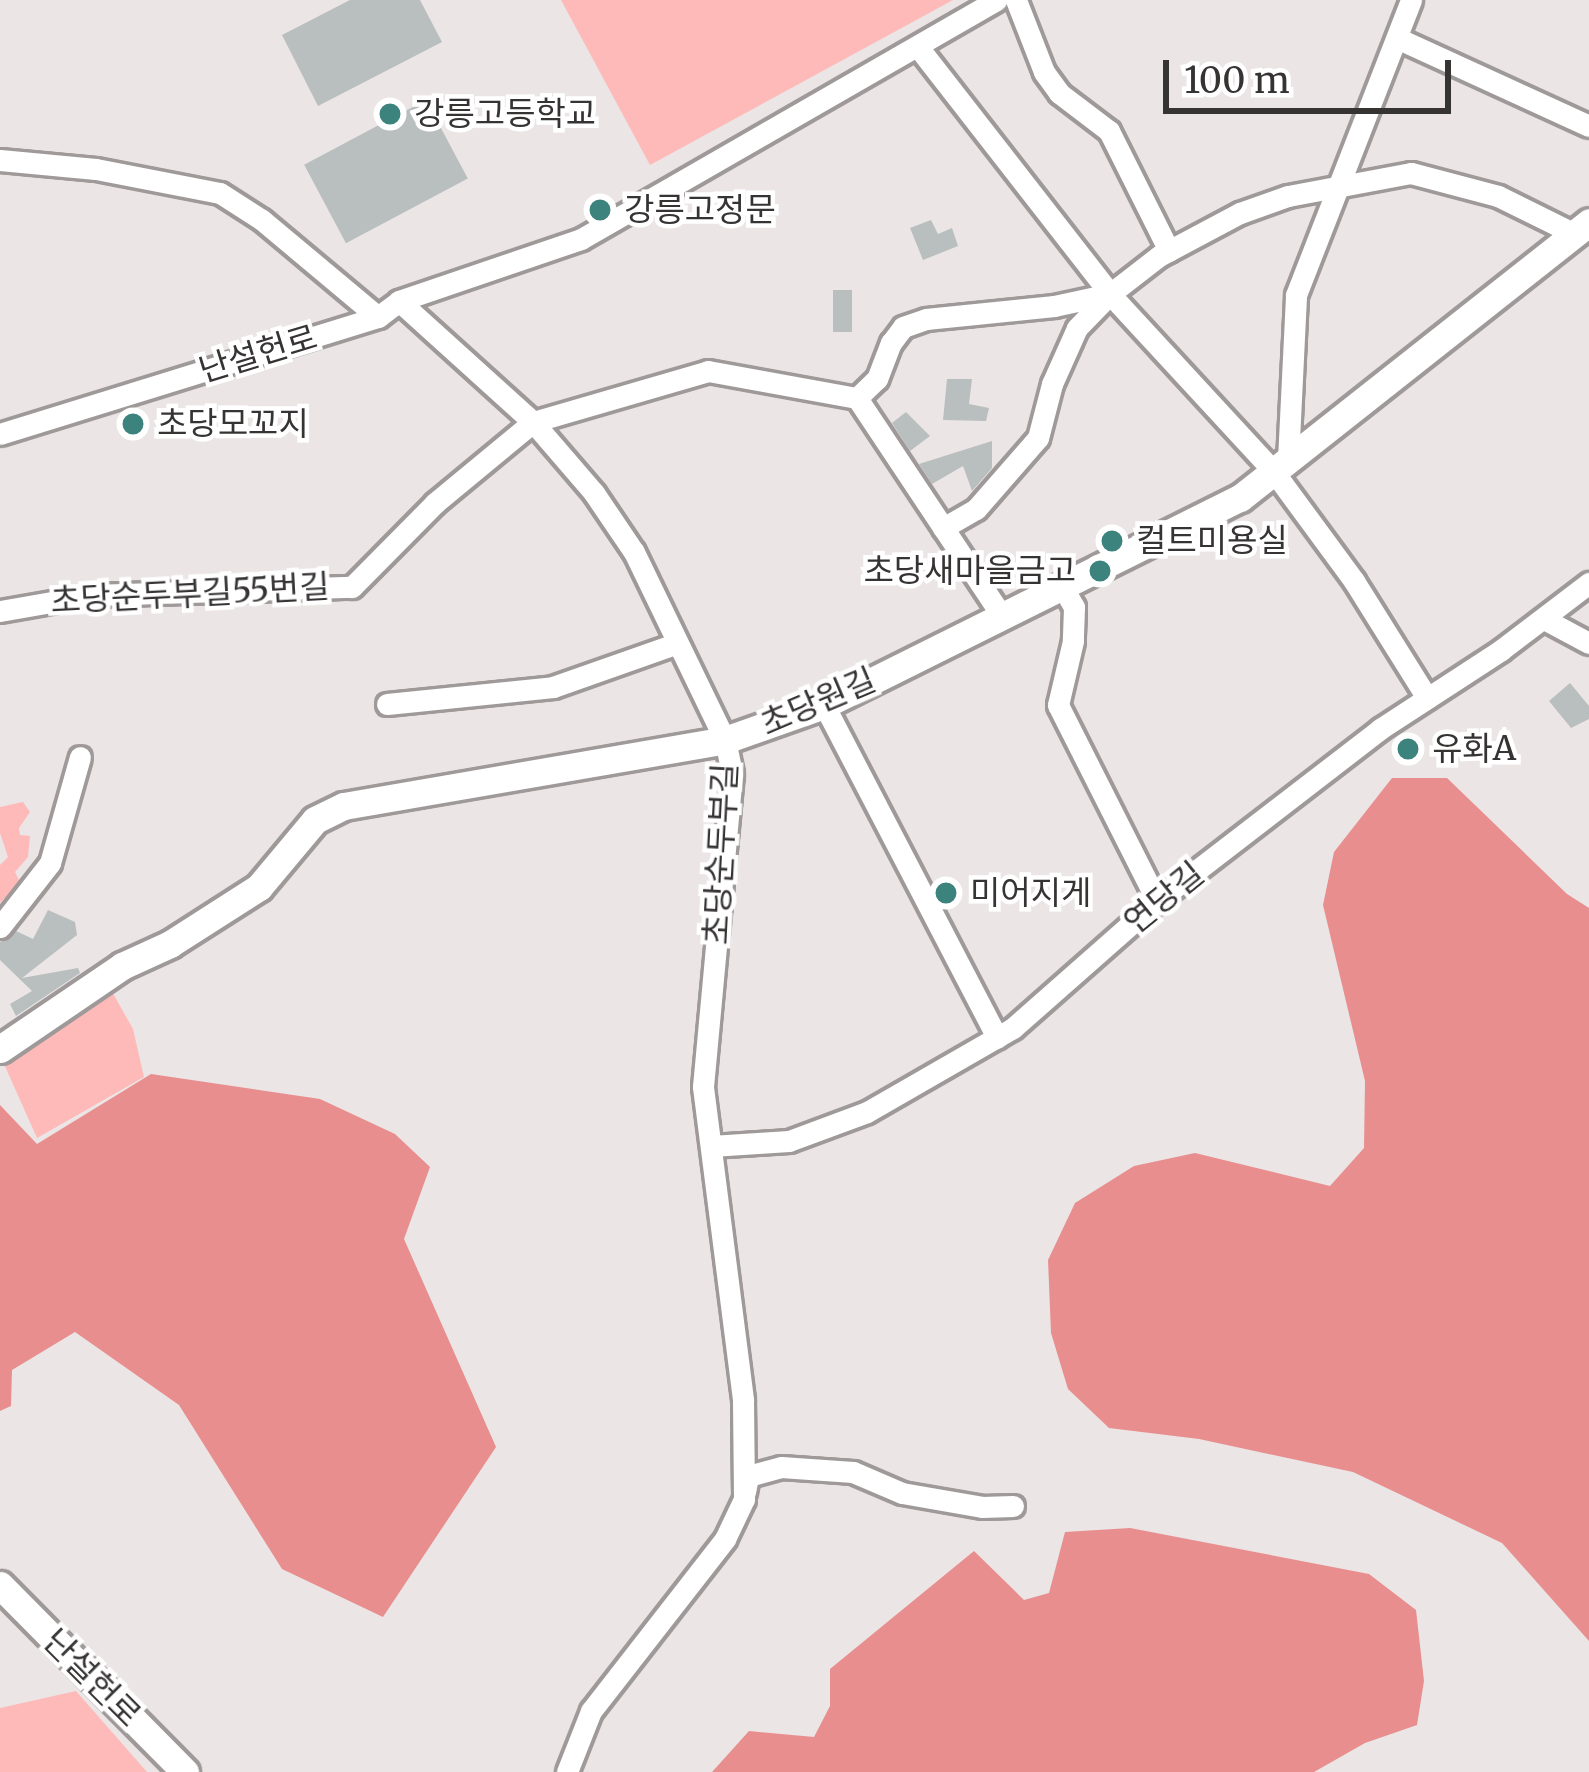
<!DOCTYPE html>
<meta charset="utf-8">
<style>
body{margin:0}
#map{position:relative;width:1589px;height:1772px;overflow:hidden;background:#ebe5e5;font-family:Merriweather,"Noto Sans KR",serif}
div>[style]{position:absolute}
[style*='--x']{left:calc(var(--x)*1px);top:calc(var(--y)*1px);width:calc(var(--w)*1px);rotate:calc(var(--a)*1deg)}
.green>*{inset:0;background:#fdbab8}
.forest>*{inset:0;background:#e88e8e}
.building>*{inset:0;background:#b9bfbe;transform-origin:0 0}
.roads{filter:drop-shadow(3px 0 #9f9999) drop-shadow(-3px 0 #9f9999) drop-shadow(0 3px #9f9999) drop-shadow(0 -3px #9f9999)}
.minor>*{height:21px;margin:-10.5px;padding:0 10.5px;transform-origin:10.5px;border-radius:10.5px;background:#fff}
.tertiary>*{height:27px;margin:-13.5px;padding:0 13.5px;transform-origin:13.5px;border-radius:13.5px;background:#fff}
.dots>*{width:33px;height:33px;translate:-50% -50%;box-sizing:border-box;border:6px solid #fff;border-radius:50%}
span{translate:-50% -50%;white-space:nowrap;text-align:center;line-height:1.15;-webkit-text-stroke:9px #fff;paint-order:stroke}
.poi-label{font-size:33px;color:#363333}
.left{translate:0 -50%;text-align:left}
.right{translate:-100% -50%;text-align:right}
.street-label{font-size:33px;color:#363333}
.scale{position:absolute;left:1163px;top:60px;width:288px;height:54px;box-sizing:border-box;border:6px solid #363333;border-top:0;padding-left:15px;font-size:36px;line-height:42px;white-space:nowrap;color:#363333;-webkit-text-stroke:9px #fff;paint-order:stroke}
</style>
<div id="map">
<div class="green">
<div style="clip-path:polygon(561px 0,953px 0,650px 165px)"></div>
<div style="clip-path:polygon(23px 802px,30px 812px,19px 828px,20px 835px,30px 836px,28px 857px,15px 872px,20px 882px,0 903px,0 865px,8px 857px,0 833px,0 807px)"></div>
<div style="clip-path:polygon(107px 983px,133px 1029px,144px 1077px,37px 1138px,4px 1064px)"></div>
<div style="clip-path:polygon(76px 1691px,147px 1772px,0 1772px,0 1708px)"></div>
</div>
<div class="forest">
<div style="clip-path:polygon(1392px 778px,1447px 778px,1567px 894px,1589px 908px,1589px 1641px,1502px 1543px,1353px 1472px,1199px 1439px,1109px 1428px,1068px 1389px,1051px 1333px,1048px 1260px,1075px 1203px,1134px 1166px,1195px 1153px,1330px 1186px,1364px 1148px,1365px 1081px,1323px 905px,1334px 852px)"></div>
<div style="clip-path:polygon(151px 1074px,320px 1099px,395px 1134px,430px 1167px,404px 1239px,496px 1447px,383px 1617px,282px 1569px,179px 1405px,75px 1332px,12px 1370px,11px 1406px,0 1411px,0 1105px,37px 1144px)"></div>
<div style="clip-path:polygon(1130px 1528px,1369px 1574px,1416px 1610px,1424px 1681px,1417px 1725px,1365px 1743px,1314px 1772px,712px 1772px,749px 1731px,814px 1737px,830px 1706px,830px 1669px,974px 1551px,1024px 1600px,1049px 1593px,1065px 1532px)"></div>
</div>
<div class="building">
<div style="clip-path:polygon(350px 0,420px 0,442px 42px,318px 106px,282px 35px)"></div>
<div style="left:426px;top:100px;width:89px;height:138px;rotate:62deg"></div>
<div style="clip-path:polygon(931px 220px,938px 234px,952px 228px,958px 246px,923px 260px,910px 228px)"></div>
<div style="left:833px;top:290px;width:19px;height:42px"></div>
<div style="clip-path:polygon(947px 379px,972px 379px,969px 404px,989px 408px,986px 421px,943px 420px)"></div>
<div style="clip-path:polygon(906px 412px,930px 436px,910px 451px,892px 423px)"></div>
<div style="clip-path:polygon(992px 441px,992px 468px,972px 491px,963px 466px,932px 484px,919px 464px)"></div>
<div style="clip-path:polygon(1570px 683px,1589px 706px,1589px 719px,1571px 728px,1549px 701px)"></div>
<div style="clip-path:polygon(48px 910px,75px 922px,77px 935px,22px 978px,78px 968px,80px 973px,16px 1016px,10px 1004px,32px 991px,0 960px,0 942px,16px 931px,33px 939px)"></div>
</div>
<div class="roads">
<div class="minor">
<div style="--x:1016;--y:0;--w:77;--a:68.7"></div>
<div style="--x:1044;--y:72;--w:26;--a:54"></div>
<div style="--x:1059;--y:93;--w:63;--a:37.2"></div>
<div style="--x:1109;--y:131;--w:134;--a:63.4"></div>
<div style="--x:1399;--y:39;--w:209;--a:24.6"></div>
<div style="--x:918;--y:47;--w:313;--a:52.1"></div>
<div style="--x:1110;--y:294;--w:242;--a:47.3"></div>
<div style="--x:1274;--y:472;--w:135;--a:53.7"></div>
<div style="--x:1354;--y:581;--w:138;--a:58"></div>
<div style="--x:0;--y:160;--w:96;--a:5.4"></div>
<div style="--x:96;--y:169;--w:126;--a:11"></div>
<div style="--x:220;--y:193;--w:50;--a:32.7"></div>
<div style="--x:262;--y:220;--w:151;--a:39.9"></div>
<div style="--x:378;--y:317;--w:26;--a:-37"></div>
<div style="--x:399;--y:301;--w:181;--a:42.1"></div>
<div style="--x:533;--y:422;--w:94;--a:49.3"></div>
<div style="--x:594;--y:493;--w:71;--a:55.9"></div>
<div style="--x:634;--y:552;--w:209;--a:64.2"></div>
<div style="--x:725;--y:740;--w:35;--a:78"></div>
<div style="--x:732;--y:774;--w:314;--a:95.3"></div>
<div style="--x:703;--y:1087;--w:316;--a:82.7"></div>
<div style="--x:743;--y:1400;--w:99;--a:89.4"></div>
<div style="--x:744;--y:1499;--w:44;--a:115.4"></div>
<div style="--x:725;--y:1539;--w:218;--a:127.9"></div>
<div style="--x:591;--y:1711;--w:66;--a:111.5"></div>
<div style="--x:399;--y:301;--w:192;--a:-18.8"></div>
<div style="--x:581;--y:239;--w:479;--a:-29.9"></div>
<div style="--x:857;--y:398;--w:260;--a:56.4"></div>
<div style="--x:0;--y:434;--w:396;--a:-17.2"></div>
<div style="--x:1288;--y:460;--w:165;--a:-87.2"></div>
<div style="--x:1296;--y:295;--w:317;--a:-68.7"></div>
<div style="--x:943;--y:528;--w:38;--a:-30"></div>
<div style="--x:976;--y:509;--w:94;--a:-48.9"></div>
<div style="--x:1038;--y:438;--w:56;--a:-75.5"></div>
<div style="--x:1052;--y:384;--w:61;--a:-65.9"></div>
<div style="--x:1077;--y:328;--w:47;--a:-45.9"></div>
<div style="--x:1063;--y:588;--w:22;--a:60"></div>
<div style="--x:1074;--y:607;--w:34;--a:92"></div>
<div style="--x:1073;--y:641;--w:66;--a:103.2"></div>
<div style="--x:1058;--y:705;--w:220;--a:63.2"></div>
<div style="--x:0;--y:611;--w:93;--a:-9.9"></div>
<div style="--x:92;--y:595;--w:260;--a:-1.8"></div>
<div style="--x:352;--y:587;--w:118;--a:-45.3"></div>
<div style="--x:435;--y:503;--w:127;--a:-39.6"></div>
<div style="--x:533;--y:422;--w:182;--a:-16.2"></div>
<div style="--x:708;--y:371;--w:151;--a:10.3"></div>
<div style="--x:857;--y:398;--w:28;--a:-44"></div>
<div style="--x:877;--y:379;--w:39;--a:-69"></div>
<div style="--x:891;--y:343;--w:20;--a:-53"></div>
<div style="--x:903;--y:327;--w:24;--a:-19"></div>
<div style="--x:926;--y:319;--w:129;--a:-5.8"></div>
<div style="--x:1054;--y:306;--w:57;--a:-12.1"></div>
<div style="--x:1110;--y:294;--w:62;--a:-37.8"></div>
<div style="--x:1159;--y:256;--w:92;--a:-28"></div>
<div style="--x:1240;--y:213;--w:51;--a:-19.5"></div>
<div style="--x:1288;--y:196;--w:125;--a:-10.6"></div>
<div style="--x:1411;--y:173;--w:90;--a:14.8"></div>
<div style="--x:1498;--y:196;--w:86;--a:26.3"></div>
<div style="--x:1544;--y:619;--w:51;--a:28.1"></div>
<div style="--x:387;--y:704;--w:167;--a:-5.8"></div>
<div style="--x:553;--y:687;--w:129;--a:-19.4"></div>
<div style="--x:824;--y:705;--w:375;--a:62.5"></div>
<div style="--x:0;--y:927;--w:81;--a:-52"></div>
<div style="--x:50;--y:863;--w:110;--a:-74.2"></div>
<div style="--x:711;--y:1146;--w:78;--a:-3.7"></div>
<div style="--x:789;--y:1141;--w:83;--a:-20.4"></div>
<div style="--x:867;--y:1112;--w:168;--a:-29.9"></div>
<div style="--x:1013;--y:1028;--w:192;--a:-41.4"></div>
<div style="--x:1157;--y:901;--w:282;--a:-37.6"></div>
<div style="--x:1380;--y:729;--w:145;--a:-33.1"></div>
<div style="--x:1501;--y:650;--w:111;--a:-37.3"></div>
<div style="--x:745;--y:1492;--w:16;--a:-79"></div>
<div style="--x:748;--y:1476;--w:34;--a:-15"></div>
<div style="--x:781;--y:1467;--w:72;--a:4"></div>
<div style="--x:853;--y:1472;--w:53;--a:23.2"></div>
<div style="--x:902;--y:1493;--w:81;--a:9.9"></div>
<div style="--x:982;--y:1507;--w:31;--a:-2"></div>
</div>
<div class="tertiary">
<div style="--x:0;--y:1049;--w:148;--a:-34.2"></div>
<div style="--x:122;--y:966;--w:53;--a:-24.6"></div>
<div style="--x:170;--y:944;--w:106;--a:-32.6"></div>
<div style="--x:259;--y:887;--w:87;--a:-50.1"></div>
<div style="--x:315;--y:820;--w:32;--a:-26"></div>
<div style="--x:344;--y:806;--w:387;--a:-9.8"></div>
<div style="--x:725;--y:740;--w:105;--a:-19.5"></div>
<div style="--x:824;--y:705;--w:465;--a:-26.5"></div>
<div style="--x:1240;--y:498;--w:445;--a:-38.3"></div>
<div style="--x:0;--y:1585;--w:263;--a:45.3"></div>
</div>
</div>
<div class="dots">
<div style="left:390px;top:114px;background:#3c837d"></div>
<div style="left:600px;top:210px;background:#3c837d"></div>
<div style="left:133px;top:424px;background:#3c837d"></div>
<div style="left:1112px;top:541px;background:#3c837d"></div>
<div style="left:1100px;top:571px;background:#3c837d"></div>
<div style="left:1408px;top:749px;background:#3c837d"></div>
<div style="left:946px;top:893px;background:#3c837d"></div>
</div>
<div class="poi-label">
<span class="left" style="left:414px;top:114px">강릉고등학교</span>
<span class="left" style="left:624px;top:210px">강릉고정문</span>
<span class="left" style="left:157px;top:424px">초당모꼬지</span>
<span class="left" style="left:1136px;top:541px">컬트미용실</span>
<span class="right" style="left:1076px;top:571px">초당새마을금고</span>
<span class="left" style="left:1432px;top:749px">유화A</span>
<span class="left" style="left:970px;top:893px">미어지게</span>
</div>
<div class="street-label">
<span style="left:258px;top:354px;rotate:-17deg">난설헌로</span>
<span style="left:190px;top:594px;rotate:-3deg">초당순두부길55번길</span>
<span style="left:818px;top:702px;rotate:-23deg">초당원길</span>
<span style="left:721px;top:854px;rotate:-87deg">초당순두부길</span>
<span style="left:1164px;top:898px;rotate:-39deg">연당길</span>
<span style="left:92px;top:1678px;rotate:45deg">난설헌로</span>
</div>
<div class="scale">100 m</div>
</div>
